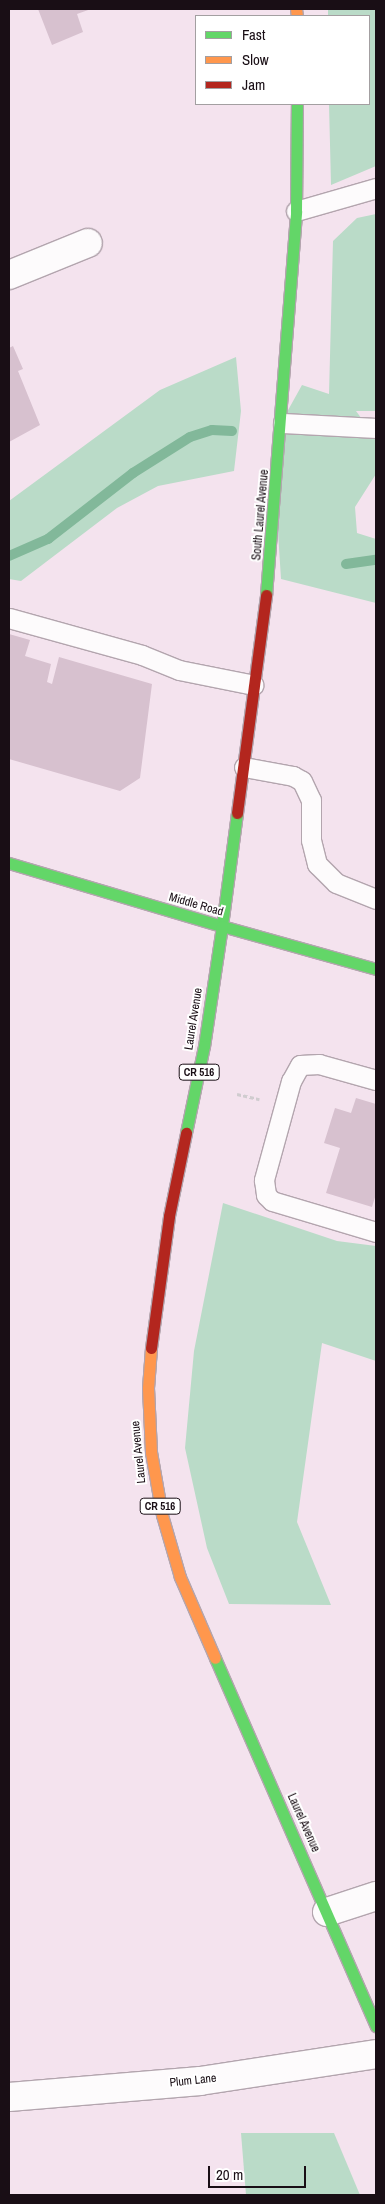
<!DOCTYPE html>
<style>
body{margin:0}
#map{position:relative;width:385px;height:2204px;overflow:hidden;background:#f4e3ee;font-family:"Archivo Narrow",sans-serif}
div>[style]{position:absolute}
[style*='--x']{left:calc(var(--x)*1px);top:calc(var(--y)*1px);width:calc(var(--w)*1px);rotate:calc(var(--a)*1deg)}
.green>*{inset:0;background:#badbc8}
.stream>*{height:10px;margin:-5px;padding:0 5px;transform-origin:5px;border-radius:5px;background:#82b89a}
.building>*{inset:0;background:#d7c1cf}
.path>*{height:3px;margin-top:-1.5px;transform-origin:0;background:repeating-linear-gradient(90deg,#d0cccf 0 4px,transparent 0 6.5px)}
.roads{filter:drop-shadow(1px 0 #b3a5ae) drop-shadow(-1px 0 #b3a5ae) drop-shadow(0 1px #b3a5ae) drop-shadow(0 -1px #b3a5ae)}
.lane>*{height:19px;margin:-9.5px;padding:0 9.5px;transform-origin:9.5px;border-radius:9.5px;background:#fdfbfc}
.street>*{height:28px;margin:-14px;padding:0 14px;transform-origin:14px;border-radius:14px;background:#fdfbfc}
.fast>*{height:11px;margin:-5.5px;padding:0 5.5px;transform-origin:5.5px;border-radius:5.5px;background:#63d668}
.slow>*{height:11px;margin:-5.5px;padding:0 5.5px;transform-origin:5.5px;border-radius:5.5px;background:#ff974d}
.jam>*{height:11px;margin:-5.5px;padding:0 5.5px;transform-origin:5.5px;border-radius:5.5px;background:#b3261e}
span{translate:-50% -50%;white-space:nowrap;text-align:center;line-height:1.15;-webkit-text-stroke:4px #fff;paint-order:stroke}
.shield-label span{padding:1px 4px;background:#fff;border:1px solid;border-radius:4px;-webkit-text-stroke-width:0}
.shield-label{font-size:11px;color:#190e15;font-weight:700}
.street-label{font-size:12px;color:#190e15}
.frame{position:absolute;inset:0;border:10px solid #190e15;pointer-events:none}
.legend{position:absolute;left:195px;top:15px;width:175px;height:90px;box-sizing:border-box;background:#fff;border:1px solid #a39fa1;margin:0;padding:6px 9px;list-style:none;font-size:15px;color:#190e15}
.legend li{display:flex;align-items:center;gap:10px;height:25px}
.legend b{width:25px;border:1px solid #a39fa1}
.scale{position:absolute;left:208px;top:2166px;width:98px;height:22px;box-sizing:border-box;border:2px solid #190e15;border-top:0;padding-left:6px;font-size:15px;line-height:18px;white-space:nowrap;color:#190e15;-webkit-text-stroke:4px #fff;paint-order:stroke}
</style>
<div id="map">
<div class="green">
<div style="clip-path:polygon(328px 9px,376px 9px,376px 166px,331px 185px,329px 104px,369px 104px,369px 16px,328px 16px)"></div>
<div style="clip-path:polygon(376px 214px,376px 411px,356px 411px,376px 438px,376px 474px,355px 507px,357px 533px,376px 539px,376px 603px,281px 579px,272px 439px,302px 385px,329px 394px,333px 241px,357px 218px)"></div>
<div style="clip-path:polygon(236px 357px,241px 411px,234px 471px,158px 486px,117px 508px,21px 581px,9px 579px,9px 501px,160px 390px)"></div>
<div style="clip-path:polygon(223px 1203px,337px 1241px,376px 1246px,376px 1361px,322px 1343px,297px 1522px,331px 1605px,229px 1604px,207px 1548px,185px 1448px,194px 1351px)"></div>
<div style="clip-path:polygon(241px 2133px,334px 2133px,360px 2195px,246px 2195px)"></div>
</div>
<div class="stream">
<div style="--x:9;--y:556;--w:43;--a:-23.6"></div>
<div style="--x:48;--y:539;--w:108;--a:-37.8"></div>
<div style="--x:133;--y:473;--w:67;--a:-32.3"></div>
<div style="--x:190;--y:437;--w:23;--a:-18"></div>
<div style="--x:212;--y:430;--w:20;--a:3"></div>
<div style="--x:346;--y:564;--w:30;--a:-8"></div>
</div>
<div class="building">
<div style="clip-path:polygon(38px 9px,91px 9px,77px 14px,83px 32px,52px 45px)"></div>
<div style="clip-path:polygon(13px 346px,23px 369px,18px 371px,40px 425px,9px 442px,9px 348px)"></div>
<div style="clip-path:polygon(9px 634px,30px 640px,25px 656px,51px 664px,47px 682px,52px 684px,59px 657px,152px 684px,140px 778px,120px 791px,9px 759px)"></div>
<div style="clip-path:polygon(356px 1098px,376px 1104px,376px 1194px,372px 1207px,326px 1193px,340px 1148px,324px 1143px,335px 1108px,351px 1113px)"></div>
</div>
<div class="path">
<div style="--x:237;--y:1094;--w:23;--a:13"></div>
</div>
<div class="roads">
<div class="lane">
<div style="--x:296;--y:211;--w:83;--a:-16"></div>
<div style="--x:283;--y:423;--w:93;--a:3.1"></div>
<div style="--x:9;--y:618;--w:138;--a:15.5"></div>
<div style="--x:142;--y:655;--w:40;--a:22"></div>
<div style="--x:179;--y:670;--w:76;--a:11.3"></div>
<div style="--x:244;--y:767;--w:50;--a:10.4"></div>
<div style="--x:293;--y:776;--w:10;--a:29"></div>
<div style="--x:302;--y:781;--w:21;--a:65"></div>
<div style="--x:311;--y:800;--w:40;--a:90"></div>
<div style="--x:311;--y:840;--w:25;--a:76"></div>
<div style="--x:317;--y:864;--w:27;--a:45"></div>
<div style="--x:336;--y:883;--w:43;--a:21.8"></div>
<div style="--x:376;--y:1080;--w:59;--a:-164.3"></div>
<div style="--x:319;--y:1064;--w:19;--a:177"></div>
<div style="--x:300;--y:1065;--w:18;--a:119"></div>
<div style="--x:291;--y:1081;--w:103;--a:105.3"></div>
<div style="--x:264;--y:1180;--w:15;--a:82"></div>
<div style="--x:266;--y:1195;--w:8;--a:45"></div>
<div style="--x:272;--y:1201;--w:109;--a:16.6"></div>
</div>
<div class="street">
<div style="--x:9;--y:275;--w:85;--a:-22.1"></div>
<div style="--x:327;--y:1912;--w:52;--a:-18.1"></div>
<div style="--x:9;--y:2097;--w:192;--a:-4.8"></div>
<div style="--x:200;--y:2081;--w:178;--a:-8.7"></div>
</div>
<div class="fast">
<div style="--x:266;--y:595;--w:385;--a:-85.5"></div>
<div style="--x:296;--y:211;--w:107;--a:-89.5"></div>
<div style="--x:237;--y:813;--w:114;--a:97.6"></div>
<div style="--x:222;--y:926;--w:160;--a:15.6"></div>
<div style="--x:9;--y:863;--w:222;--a:16.5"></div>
<div style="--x:222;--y:926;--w:121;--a:98.5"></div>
<div style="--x:204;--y:1046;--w:89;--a:101.7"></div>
<div style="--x:215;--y:1658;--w:402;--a:66.4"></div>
</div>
<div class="slow">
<div style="--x:296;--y:9;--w:7;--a:82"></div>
<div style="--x:151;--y:1348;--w:40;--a:94.3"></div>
<div style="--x:148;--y:1388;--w:64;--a:87.3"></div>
<div style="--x:151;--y:1452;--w:64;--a:80.1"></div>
<div style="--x:162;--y:1515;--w:65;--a:73.8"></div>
<div style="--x:180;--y:1577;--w:88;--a:66.6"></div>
</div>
<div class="jam">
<div style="--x:237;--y:813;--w:220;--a:-82.4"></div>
<div style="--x:151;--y:1348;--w:133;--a:-82.2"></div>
<div style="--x:169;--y:1216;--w:85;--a:-78.4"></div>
</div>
</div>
<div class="shield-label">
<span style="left:199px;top:1072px">CR 516</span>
<span style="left:160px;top:1506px">CR 516</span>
</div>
<div class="street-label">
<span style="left:261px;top:515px;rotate:-85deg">South Laurel Avenue</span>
<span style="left:196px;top:905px;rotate:16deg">Middle Road</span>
<span style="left:194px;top:1019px;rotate:-81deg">Laurel Avenue</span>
<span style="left:139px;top:1452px;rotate:-96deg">Laurel Avenue</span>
<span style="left:303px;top:1823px;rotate:66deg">Laurel Avenue</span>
<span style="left:193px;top:2081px;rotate:-6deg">Plum Lane</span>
</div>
<div class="frame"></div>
<ul class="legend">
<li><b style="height:6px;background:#63d668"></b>Fast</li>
<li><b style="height:6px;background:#ff974d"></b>Slow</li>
<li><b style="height:6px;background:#b3261e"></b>Jam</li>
</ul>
<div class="scale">20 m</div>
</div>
